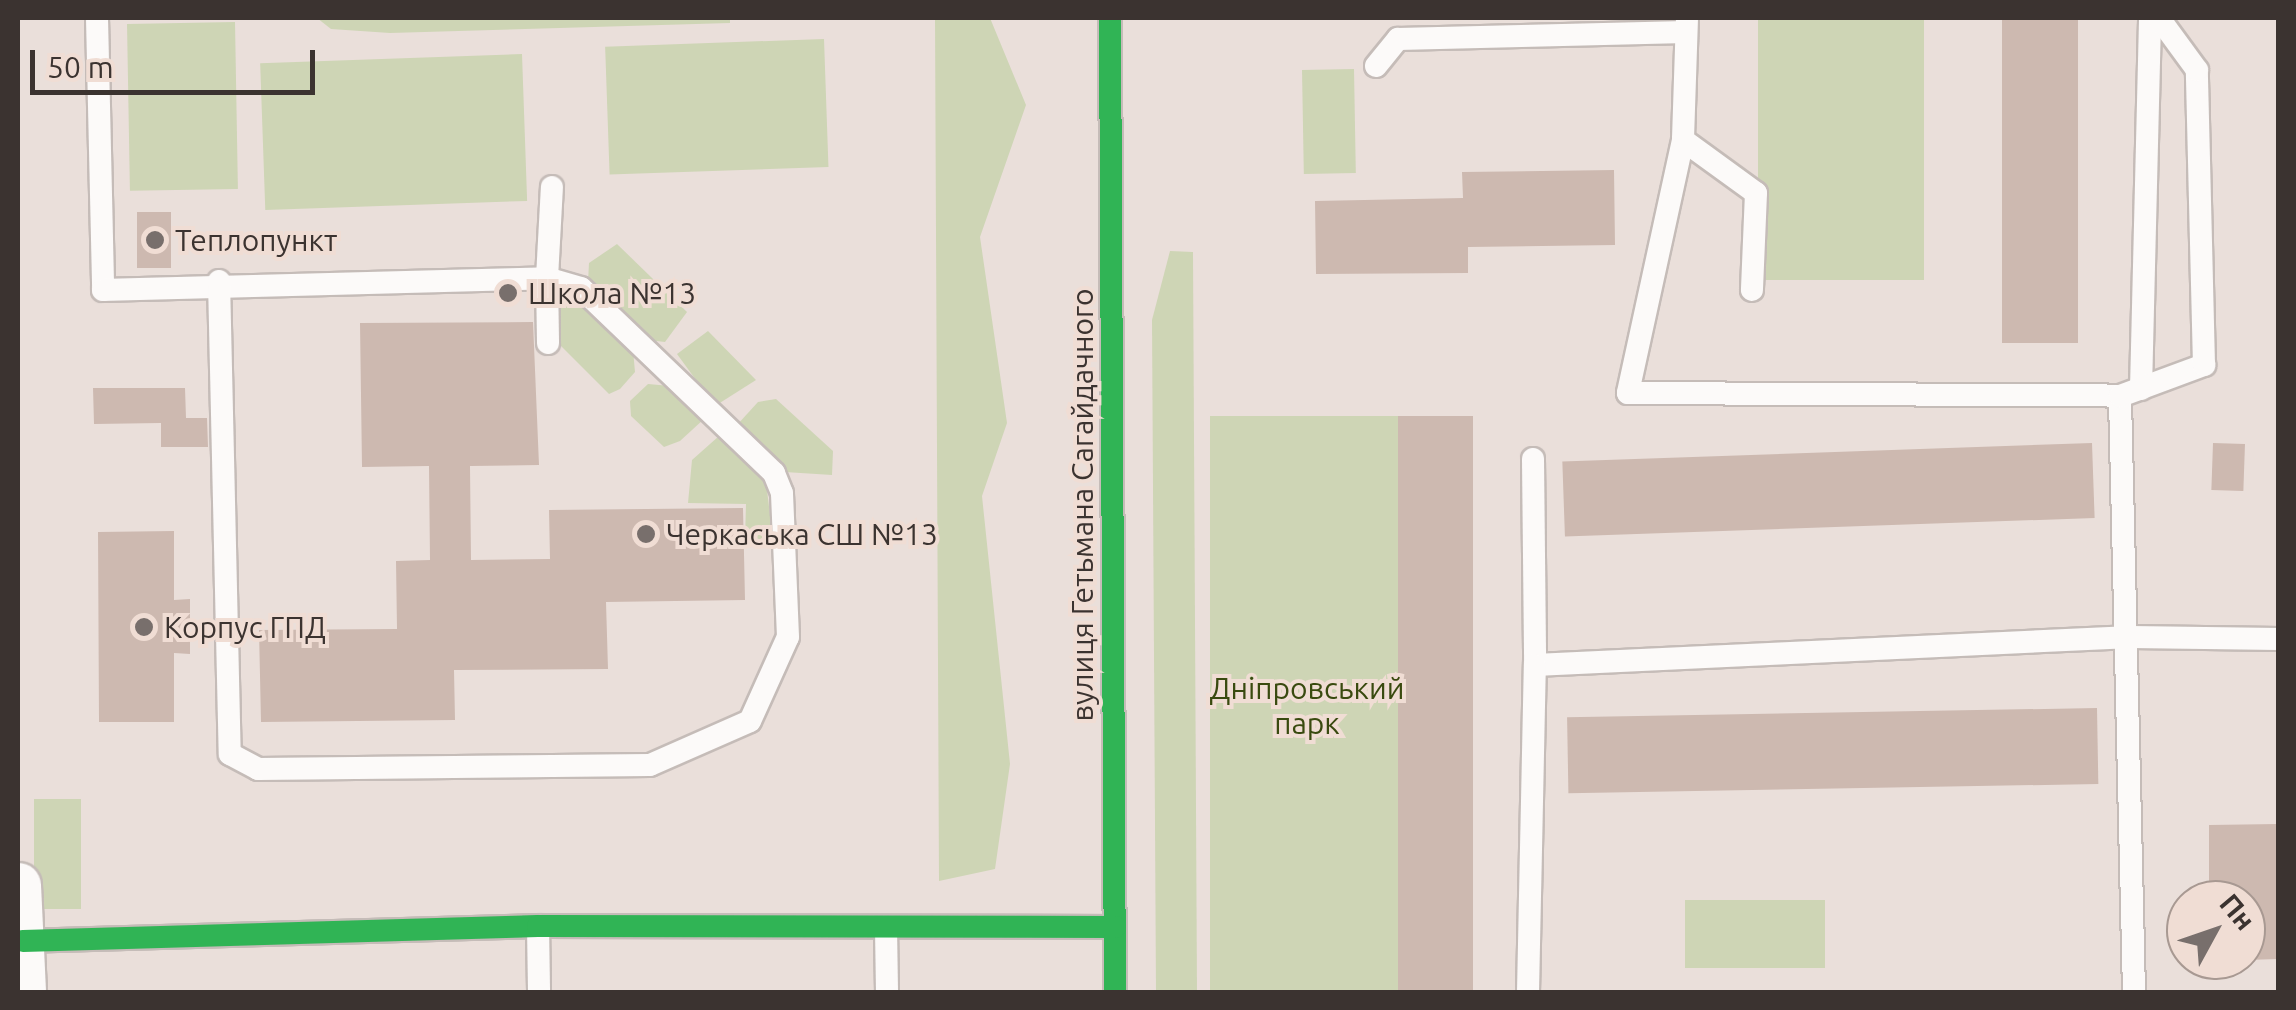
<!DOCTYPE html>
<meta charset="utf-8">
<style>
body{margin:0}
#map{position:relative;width:2296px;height:1010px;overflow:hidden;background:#eadfda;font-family:Ubuntu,sans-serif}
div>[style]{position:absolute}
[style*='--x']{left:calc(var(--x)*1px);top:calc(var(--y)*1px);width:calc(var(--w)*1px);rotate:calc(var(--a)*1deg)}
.green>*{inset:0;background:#ced5b5;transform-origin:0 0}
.building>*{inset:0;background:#cdb9b0;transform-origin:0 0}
.roads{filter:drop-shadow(2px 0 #c5bcb8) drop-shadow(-2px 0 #c5bcb8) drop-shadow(0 2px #c5bcb8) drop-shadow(0 -2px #c5bcb8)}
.lane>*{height:22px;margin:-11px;padding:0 11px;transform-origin:11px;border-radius:11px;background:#fcfaf9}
.street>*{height:45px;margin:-22.5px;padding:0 22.5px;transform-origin:22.5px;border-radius:22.5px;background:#fcfaf9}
.fast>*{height:22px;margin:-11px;padding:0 11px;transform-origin:11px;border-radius:11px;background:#30b455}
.dots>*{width:28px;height:28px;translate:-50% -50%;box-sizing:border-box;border:5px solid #f0ddd4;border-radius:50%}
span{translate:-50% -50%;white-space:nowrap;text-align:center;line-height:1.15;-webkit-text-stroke:8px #f0ddd4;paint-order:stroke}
.poi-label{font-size:30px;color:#3b3330}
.left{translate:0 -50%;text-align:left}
.street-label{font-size:30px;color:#3b3330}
.park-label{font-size:30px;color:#394a0f}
.frame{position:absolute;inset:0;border:20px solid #3b3330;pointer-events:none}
.north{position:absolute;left:2166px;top:880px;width:100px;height:100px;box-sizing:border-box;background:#f0ddd4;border:2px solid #a89992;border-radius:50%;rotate:50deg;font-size:28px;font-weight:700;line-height:40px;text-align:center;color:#3b3330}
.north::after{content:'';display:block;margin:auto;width:35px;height:45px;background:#786f6c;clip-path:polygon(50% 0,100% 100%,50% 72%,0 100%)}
.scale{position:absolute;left:30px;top:50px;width:285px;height:45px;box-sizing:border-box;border:5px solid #3b3330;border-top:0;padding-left:12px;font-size:30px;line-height:35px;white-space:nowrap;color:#3b3330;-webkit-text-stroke:8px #f0ddd4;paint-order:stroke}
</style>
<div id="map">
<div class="green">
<div style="clip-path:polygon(317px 18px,730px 18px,730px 23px,390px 33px,331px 29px)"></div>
<div style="clip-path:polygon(935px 18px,990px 18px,1026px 105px,980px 237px,1007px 423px,982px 496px,1010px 764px,995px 869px,939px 881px)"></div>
<div style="left:1758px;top:18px;width:166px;height:262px"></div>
<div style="left:235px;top:22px;width:167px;height:108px;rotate:89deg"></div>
<div style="left:824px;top:39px;width:128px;height:219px;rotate:88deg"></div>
<div style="left:522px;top:54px;width:147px;height:262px;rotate:88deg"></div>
<div style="left:1354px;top:69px;width:104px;height:52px;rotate:89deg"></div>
<div style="clip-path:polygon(617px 244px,687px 312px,665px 342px,648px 340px,588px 282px,589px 263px)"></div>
<div style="clip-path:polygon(1170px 251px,1193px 252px,1197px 992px,1156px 992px,1152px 320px)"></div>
<div style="clip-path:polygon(559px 295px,576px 296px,633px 350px,635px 372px,620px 389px,609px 394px,560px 345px)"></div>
<div style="clip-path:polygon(708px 331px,756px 380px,715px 406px,677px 354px)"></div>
<div style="clip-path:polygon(648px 384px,670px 386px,704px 419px,680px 441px,664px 447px,631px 416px,630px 401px)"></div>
<div style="clip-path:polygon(776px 399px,833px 451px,832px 475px,785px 472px,737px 425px,758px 402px)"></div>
<div style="left:1398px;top:416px;width:576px;height:188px;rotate:90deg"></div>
<div style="clip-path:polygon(719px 436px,766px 482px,773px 539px,745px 540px,746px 504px,688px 503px,692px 460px)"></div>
<div style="left:34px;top:799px;width:47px;height:110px"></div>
<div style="left:1685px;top:900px;width:140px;height:68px"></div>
</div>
<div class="building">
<div style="left:2002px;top:18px;width:76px;height:325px"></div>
<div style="clip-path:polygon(1614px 170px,1615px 245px,1468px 247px,1468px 273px,1316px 274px,1315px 201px,1463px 198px,1462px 172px)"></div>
<div style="left:137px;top:212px;width:34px;height:56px"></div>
<div style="clip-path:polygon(533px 322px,539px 465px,470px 466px,471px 560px,550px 559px,549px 510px,743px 508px,745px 600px,606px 602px,608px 669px,454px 670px,455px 720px,261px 722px,259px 630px,397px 629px,396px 561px,430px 560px,429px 466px,362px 467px,360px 323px)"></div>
<div style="clip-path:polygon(93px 388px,185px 388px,186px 418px,207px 418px,208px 447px,161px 447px,161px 423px,94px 424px)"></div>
<div style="left:1398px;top:416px;width:75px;height:576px"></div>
<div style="left:2092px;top:443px;width:75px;height:530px;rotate:88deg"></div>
<div style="left:2213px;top:443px;width:32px;height:47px;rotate:2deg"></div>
<div style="clip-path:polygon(174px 531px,174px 600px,190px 599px,190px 654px,174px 653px,174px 722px,99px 722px,98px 532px)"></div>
<div style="left:2097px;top:708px;width:76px;height:530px;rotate:89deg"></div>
<div style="clip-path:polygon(2278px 824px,2278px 959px,2246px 960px,2246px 900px,2209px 900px,2209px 825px)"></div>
</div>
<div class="roads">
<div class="lane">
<div style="--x:97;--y:18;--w:272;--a:88.7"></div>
<div style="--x:103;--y:290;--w:444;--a:-1.5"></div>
<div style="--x:547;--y:278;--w:65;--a:89.1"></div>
<div style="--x:1687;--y:18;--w:122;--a:91.9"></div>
<div style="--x:1683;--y:140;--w:259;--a:102.3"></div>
<div style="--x:1628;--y:393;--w:492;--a:0.3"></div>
<div style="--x:1376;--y:66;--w:35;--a:-51"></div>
<div style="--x:1398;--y:39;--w:288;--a:-1.4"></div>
<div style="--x:1683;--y:140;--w:90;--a:36"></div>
<div style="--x:1756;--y:193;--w:97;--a:92.4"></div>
<div style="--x:219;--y:281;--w:473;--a:88.7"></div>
<div style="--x:230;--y:754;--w:32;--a:28"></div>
<div style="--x:258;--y:769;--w:392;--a:-0.6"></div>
<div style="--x:650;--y:765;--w:109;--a:-23.7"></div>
<div style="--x:750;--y:721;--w:92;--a:-65.7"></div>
<div style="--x:788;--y:637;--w:144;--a:-92.4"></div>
<div style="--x:782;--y:493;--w:22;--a:-112"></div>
<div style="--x:774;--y:473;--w:267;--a:-136.2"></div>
<div style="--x:581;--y:288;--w:35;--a:-164"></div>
<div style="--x:547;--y:278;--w:91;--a:-86.9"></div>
<div style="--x:2141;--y:389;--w:371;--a:-88.6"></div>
<div style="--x:1533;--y:459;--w:206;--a:89.4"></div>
<div style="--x:1535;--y:665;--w:597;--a:-2.69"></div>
<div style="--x:2131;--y:637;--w:147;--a:0.8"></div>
<div style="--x:538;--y:926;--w:66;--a:89.1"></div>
<div style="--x:886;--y:928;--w:64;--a:89.1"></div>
<div style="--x:1528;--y:992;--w:327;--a:-88.8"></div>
<div style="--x:2134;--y:992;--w:596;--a:-91.35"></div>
<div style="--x:2120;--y:396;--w:90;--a:-20.3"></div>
<div style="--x:2204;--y:365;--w:295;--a:-91.4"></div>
<div style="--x:2197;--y:70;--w:64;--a:-126.2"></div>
</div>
<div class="street">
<div style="--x:18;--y:885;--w:107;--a:87.3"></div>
</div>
<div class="fast">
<div style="--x:1110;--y:18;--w:974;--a:89.71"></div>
<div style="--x:23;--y:941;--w:515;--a:-1.67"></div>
<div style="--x:538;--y:926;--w:577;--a:0.1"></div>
</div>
</div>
<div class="dots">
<div style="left:155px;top:240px;background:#786f6c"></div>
<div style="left:508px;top:293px;background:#786f6c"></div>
<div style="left:646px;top:534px;background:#786f6c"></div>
<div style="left:144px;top:627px;background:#786f6c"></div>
</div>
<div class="poi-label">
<span class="left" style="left:175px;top:240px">Теплопункт</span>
<span class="left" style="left:528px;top:293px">Школа №13</span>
<span class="left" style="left:666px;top:534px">Черкаська СШ №13</span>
<span class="left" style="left:164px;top:627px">Корпус ГПД</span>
</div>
<div class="street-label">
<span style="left:1082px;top:505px;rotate:-90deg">вулиця Гетьмана Сагайдачного</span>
</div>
<div class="park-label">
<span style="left:1307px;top:705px">Дніпровський<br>парк</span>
</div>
<div class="frame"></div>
<div class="north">Пн</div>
<div class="scale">50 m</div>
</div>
